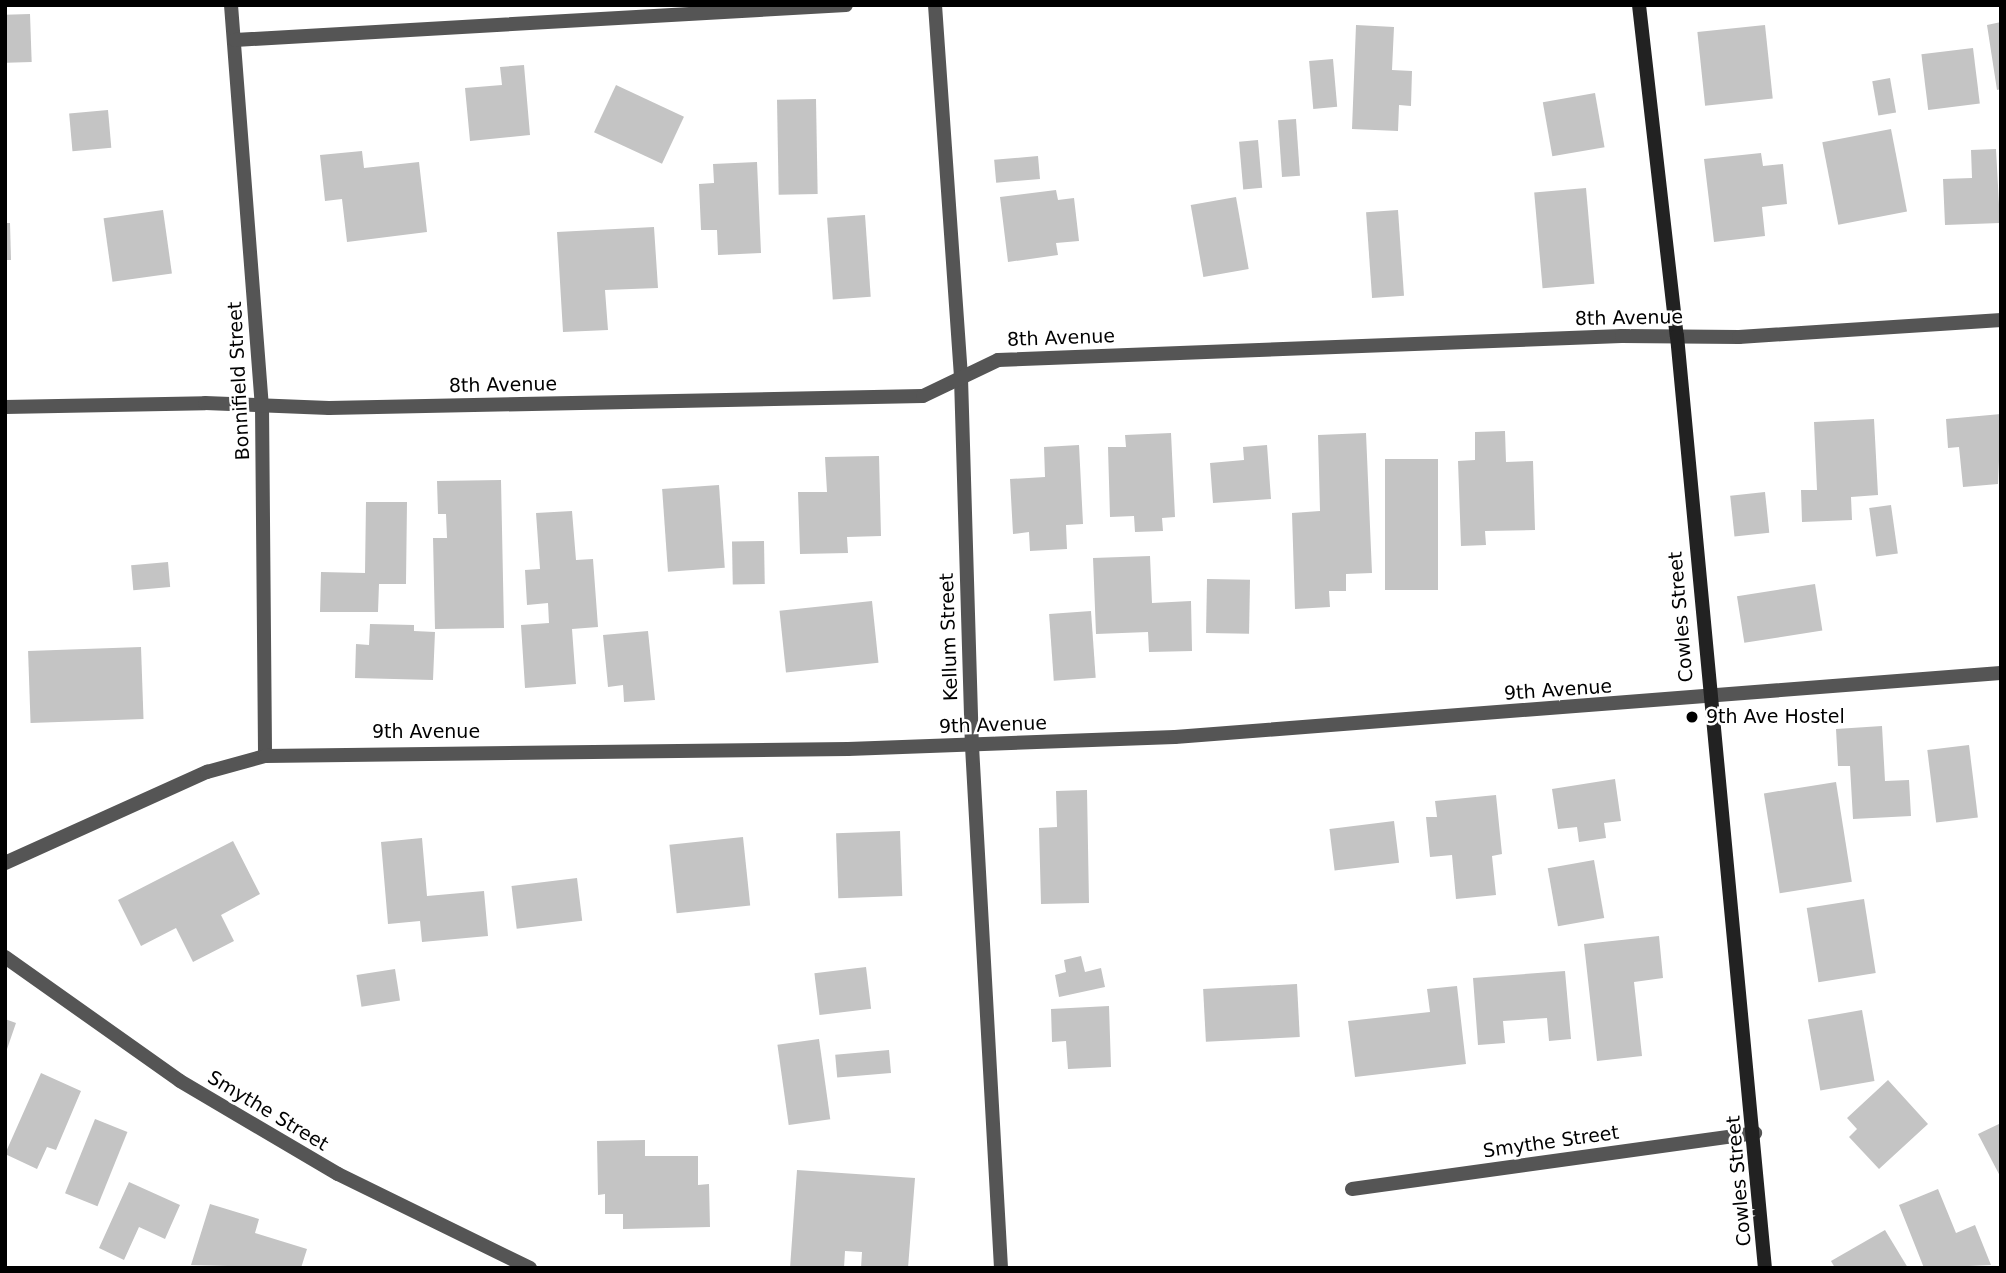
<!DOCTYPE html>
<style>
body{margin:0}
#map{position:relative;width:2006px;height:1273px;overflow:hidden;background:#fff;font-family:"DejaVu Sans",sans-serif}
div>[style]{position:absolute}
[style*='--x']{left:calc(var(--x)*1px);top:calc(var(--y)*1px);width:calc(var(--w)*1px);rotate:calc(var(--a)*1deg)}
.building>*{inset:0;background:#c4c4c4;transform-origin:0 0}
.minor>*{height:14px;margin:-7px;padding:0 7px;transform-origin:7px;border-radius:7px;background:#555}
.secondary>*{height:14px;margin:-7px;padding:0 7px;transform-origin:7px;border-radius:7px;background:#222}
.dots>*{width:19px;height:19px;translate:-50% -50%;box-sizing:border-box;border:4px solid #fff;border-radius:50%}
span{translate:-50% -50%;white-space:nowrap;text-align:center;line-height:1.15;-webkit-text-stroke:5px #fff;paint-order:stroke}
.street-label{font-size:19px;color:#000}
.poi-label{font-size:19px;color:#000}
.left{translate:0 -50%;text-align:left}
.frame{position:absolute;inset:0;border:7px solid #000;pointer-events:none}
</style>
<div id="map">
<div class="building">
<div style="left:30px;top:14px;width:48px;height:25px;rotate:88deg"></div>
<div style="clip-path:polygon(2001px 22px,2001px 89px,1997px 90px,1987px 25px)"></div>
<div style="clip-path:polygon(1356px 25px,1394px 27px,1392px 70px,1412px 71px,1411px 106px,1399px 105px,1398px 131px,1352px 129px)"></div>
<div style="left:1765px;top:25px;width:74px;height:68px;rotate:84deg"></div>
<div style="left:1973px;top:48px;width:56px;height:52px;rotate:83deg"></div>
<div style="left:1333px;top:59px;width:48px;height:24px;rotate:85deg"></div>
<div style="clip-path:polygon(524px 65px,530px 135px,470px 141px,465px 88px,502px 85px,500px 67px)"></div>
<div style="left:1890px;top:78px;width:35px;height:18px;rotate:80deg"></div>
<div style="left:616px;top:85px;width:75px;height:52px;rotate:25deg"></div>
<div style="left:1595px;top:93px;width:55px;height:53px;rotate:80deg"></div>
<div style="left:816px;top:99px;width:95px;height:39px;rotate:89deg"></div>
<div style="left:108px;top:110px;width:38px;height:39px;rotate:85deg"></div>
<div style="left:1296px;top:119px;width:57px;height:18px;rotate:86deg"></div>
<div style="left:1891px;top:129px;width:84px;height:70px;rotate:79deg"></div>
<div style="left:1258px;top:140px;width:48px;height:19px;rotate:85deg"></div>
<div style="clip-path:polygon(1996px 149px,2000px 223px,1945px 225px,1943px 179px,1972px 178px,1971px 150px)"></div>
<div style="clip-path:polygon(362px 151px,364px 168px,419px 162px,427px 232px,347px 242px,342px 199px,325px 201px,320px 155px)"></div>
<div style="clip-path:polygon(1761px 153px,1763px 166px,1783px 164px,1787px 204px,1762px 207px,1765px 236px,1714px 242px,1704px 159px)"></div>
<div style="left:1038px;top:156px;width:23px;height:44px;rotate:85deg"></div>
<div style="clip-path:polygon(757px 162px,761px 253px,718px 255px,717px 230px,701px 230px,699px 184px,714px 183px,713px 164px)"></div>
<div style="left:1586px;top:188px;width:96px;height:52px;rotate:85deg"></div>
<div style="clip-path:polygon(1056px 190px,1058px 200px,1074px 198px,1079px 241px,1056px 243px,1058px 255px,1008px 262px,1000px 197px)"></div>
<div style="left:1236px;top:197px;width:73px;height:46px;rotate:80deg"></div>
<div style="left:163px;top:210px;width:64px;height:60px;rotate:82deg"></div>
<div style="left:1398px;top:210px;width:86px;height:32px;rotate:86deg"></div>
<div style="left:865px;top:215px;width:82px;height:38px;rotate:86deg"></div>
<div style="clip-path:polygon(5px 223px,10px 223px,11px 260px,5px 260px)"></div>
<div style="clip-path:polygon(654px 227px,658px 288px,605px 290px,608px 330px,563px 332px,557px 232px)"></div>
<div style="clip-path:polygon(2001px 414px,1998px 484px,1963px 487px,1959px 447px,1948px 448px,1946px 419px)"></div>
<div style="clip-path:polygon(1874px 419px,1878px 495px,1851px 497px,1852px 520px,1802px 522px,1801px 490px,1817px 490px,1814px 422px)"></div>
<div style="clip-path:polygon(1505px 431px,1506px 462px,1533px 461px,1535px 530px,1485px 531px,1486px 545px,1461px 546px,1458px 461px,1475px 460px,1475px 432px)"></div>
<div style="clip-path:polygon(1171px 433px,1175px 517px,1162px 518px,1163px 531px,1135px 532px,1134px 516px,1110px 517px,1108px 447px,1126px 447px,1125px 435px)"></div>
<div style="clip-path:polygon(1366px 433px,1372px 573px,1346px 574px,1346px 591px,1329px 591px,1330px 607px,1295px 609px,1292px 513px,1320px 511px,1318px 435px)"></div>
<div style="clip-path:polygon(1079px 445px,1083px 524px,1066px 525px,1067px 549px,1030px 551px,1029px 532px,1013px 534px,1010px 479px,1045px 477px,1044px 447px)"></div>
<div style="clip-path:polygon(1267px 445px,1271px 499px,1213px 503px,1210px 463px,1244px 460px,1243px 447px)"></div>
<div style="clip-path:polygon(879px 456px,881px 536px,847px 537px,848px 553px,800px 554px,798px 492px,827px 492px,825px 457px)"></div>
<div style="left:1385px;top:459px;width:53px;height:131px"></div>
<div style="clip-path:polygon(501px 480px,504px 628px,435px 629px,433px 538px,447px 538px,446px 514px,438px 514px,437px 481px)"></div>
<div style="left:719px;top:485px;width:83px;height:57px;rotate:86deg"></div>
<div style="left:1765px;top:492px;width:41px;height:35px;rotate:84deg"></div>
<div style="clip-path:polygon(366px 502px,407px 502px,406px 584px,379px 584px,378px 612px,320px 612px,321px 572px,365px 573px)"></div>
<div style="left:1891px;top:505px;width:49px;height:22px;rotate:82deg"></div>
<div style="clip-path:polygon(572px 511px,576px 560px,593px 559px,598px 627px,572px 629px,576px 684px,525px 688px,521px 625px,549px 623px,548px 603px,527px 605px,525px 570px,540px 569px,536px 513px)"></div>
<div style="left:764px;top:541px;width:43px;height:32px;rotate:89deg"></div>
<div style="clip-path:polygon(1150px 556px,1152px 603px,1191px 601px,1192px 651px,1149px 652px,1148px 632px,1096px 634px,1093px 558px)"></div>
<div style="left:168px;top:562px;width:25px;height:37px;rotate:85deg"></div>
<div style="left:1207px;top:579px;width:43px;height:54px;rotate:1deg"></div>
<div style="left:1815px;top:584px;width:47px;height:79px;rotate:81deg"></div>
<div style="left:872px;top:601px;width:62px;height:93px;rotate:84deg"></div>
<div style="left:1091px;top:611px;width:67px;height:42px;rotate:86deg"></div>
<div style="clip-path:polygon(370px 624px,414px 625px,414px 631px,435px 632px,433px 680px,355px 678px,356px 644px,369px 645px)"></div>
<div style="clip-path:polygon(648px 631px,655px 700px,624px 702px,623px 685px,608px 687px,603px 635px)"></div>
<div style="left:141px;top:647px;width:72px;height:113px;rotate:88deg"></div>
<div style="clip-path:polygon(1882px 726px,1885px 781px,1909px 780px,1911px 816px,1853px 819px,1850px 766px,1838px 766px,1836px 729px)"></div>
<div style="left:1969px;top:745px;width:73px;height:42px;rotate:83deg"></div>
<div style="clip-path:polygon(1615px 779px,1621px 821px,1604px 823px,1606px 838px,1579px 842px,1577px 827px,1558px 829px,1552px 789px)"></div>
<div style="left:1836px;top:782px;width:101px;height:73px;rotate:81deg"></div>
<div style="clip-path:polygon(1087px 790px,1089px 903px,1041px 904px,1039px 828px,1057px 827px,1056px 791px)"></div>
<div style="clip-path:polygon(1496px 795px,1502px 854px,1492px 856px,1496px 895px,1456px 899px,1452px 855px,1430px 857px,1426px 817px,1437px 817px,1435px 801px)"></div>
<div style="left:1394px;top:821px;width:42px;height:65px;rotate:83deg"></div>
<div style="left:900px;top:831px;width:65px;height:64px;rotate:88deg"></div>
<div style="left:743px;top:837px;width:69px;height:74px;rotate:84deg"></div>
<div style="clip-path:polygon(422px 838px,427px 896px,484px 891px,488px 936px,422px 942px,420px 921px,388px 924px,381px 842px)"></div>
<div style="clip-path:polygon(233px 841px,260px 894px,221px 915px,234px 941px,193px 962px,176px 928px,141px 946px,118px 900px)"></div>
<div style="left:1594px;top:860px;width:59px;height:47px;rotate:80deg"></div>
<div style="left:577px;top:878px;width:43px;height:66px;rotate:83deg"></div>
<div style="left:1864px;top:899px;width:75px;height:58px;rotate:81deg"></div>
<div style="clip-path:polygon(1659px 936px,1663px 978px,1634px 982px,1642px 1056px,1597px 1061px,1584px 944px)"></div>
<div style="clip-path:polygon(1081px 956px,1085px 972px,1101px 968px,1105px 987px,1059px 997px,1055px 975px,1066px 972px,1064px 960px)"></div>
<div style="left:866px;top:967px;width:42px;height:52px;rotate:83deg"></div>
<div style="left:395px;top:969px;width:32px;height:39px;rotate:81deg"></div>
<div style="clip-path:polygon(1565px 971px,1571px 1039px,1549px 1041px,1547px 1018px,1503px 1021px,1505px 1043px,1478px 1045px,1473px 978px)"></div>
<div style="left:1297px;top:984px;width:53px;height:94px;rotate:87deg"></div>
<div style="clip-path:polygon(1457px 986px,1466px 1064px,1355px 1077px,1348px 1021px,1430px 1012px,1427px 989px)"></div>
<div style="clip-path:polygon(1109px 1006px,1111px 1067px,1068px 1069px,1066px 1041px,1052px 1042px,1051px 1009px)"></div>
<div style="left:1862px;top:1010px;width:72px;height:55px;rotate:80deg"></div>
<div style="clip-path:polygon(5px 1019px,16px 1023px,6px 1052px,5px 1051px)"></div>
<div style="left:819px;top:1039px;width:81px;height:42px;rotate:82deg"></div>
<div style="left:889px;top:1050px;width:23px;height:54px;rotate:85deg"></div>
<div style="clip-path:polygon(41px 1073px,81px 1091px,56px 1150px,47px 1147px,37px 1169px,5px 1154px)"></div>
<div style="clip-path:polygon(1888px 1080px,1928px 1124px,1879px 1169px,1849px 1137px,1857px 1129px,1847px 1118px)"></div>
<div style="left:95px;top:1119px;width:35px;height:80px;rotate:22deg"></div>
<div style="clip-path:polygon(2001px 1123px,2001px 1178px,1978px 1134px)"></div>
<div style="clip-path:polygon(645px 1140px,645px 1156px,698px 1156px,698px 1185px,709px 1184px,710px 1227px,623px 1229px,623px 1214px,605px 1214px,605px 1194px,598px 1195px,597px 1141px)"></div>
<div style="clip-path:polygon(797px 1170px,915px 1178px,908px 1268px,861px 1268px,862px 1252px,845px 1251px,844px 1268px,790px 1268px)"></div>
<div style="clip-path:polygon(129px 1182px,180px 1205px,165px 1239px,139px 1227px,124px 1260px,99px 1248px)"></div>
<div style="clip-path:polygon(1938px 1189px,1956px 1233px,1975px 1225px,1991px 1265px,1924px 1268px,1899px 1205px)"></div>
<div style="clip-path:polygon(210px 1204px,259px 1219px,255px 1233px,307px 1249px,301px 1268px,191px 1265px)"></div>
<div style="clip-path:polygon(1885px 1230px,1908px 1268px,1835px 1268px,1831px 1261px)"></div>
</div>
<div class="minor">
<div style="--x:231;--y:5;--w:402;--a:85.6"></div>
<div style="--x:262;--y:406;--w:350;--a:89.5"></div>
<div style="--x:935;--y:5;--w:374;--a:86"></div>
<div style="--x:961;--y:378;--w:368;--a:88.3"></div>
<div style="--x:972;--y:746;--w:523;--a:86.82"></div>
<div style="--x:235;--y:40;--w:612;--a:-3.28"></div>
<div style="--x:5;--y:407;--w:200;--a:-1.1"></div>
<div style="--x:205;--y:403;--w:124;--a:2.3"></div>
<div style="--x:329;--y:408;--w:594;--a:-1.16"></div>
<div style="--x:923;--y:396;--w:83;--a:-25.6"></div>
<div style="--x:998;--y:360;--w:624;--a:-2.2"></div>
<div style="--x:1622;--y:336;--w:117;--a:0.5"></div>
<div style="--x:1739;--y:337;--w:263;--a:-3.7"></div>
<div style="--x:5;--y:863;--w:222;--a:-24.3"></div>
<div style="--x:207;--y:772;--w:60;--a:-15.4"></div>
<div style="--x:265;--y:756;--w:583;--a:-0.69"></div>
<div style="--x:848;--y:749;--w:327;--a:-2.1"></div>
<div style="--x:1175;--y:737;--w:828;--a:-4.43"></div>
<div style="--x:5;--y:957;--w:214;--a:35.3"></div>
<div style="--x:180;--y:1081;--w:183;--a:30.5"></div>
<div style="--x:338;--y:1174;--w:214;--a:26.1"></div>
<div style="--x:1352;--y:1189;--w:407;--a:-7.9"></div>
</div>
<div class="secondary">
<div style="--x:1639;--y:5;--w:333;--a:83.5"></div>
<div style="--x:1677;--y:336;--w:936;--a:84.61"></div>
</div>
<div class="dots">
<div style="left:1692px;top:717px;background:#000"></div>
</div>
<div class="street-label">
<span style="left:1629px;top:318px;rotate:-1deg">8th Avenue</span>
<span style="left:1061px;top:338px;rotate:-2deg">8th Avenue</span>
<span style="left:239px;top:381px;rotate:-93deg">Bonnifield Street</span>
<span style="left:503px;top:385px;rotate:-1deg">8th Avenue</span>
<span style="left:1681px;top:617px;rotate:-95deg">Cowles Street</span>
<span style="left:949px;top:637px;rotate:-92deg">Kellum Street</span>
<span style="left:1558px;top:690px;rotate:-4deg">9th Avenue</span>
<span style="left:993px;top:725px;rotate:-2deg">9th Avenue</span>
<span style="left:426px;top:732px">9th Avenue</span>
<span style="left:268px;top:1111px;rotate:31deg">Smythe Street</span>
<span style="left:1551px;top:1142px;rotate:-8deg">Smythe Street</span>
<span style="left:1739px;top:1181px;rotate:-95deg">Cowles Street</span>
</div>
<div class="poi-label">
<span class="left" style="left:1706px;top:717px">9th Ave Hostel</span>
</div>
<div class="frame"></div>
</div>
